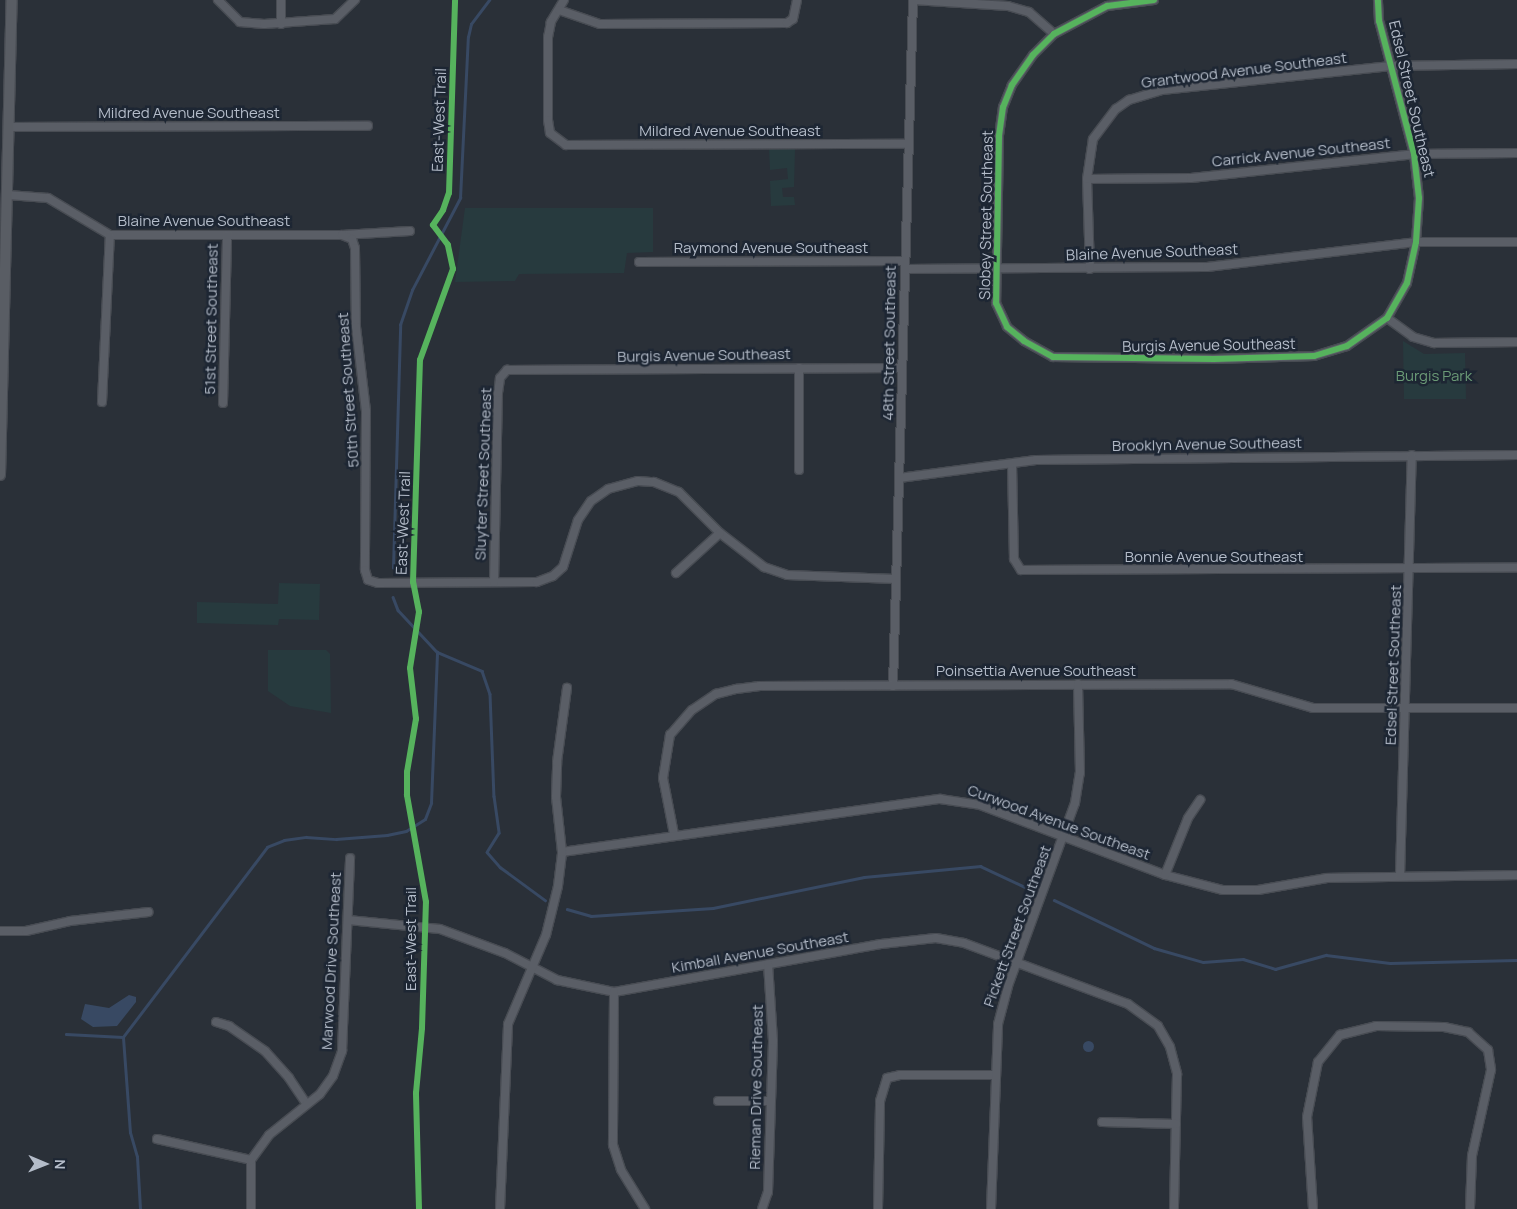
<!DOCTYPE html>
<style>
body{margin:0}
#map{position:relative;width:1517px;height:1209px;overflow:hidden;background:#2a3038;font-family:Manrope,sans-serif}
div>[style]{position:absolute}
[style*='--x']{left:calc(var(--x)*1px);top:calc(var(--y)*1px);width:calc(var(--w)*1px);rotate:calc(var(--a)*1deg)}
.green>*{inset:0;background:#273a3e}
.water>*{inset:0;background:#384963}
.round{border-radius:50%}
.stream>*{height:2.5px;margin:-1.25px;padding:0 1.25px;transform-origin:1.25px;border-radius:1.25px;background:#384963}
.roads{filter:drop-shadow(1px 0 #484c53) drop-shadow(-1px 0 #484c53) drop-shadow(0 1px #484c53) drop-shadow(0 -1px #484c53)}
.minor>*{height:8px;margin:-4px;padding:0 4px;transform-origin:4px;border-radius:4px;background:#5a5e66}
.secondary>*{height:10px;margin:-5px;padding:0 5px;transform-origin:5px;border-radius:5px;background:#595d64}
.cycleway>*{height:6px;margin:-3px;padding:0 3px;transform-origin:3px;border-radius:3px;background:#56b35d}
span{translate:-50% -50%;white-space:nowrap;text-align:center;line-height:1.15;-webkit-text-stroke:5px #1d2633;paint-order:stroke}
.street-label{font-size:15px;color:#b4bcc9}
.park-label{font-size:15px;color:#6b9a76}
.north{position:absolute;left:20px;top:1139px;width:50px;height:50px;-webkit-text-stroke:4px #1d2633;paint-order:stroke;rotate:91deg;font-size:14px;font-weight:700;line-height:20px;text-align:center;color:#b4bcc9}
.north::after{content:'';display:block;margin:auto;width:18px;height:22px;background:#b4bcc9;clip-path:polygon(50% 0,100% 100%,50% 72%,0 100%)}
</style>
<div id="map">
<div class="green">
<div style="clip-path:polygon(769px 148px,795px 149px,794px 187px,782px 188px,783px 197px,794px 197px,795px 205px,771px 206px,770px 181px,788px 179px,787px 168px,770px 170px)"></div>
<div style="clip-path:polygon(465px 208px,653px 208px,653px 252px,627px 253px,624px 273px,519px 274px,515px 281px,455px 282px)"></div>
<div style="clip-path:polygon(1403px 341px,1424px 354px,1465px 353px,1466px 399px,1404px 399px)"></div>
<div style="clip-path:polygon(279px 583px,320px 584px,319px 620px,279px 619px,278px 625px,197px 623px,197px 602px,278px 604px)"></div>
<div style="clip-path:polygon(268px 650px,326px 650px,330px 654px,331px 713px,290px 706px,268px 691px)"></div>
</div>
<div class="water">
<div style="clip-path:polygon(129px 995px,136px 997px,136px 1002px,117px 1026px,93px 1027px,81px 1019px,85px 1004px,109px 1008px)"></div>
<div class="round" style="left:1082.5px;top:1040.5px;width:11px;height:11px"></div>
</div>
<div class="stream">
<div style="--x:393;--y:568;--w:243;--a:-88.3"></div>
<div style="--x:400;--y:325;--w:37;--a:-71"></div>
<div style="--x:412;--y:290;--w:104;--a:-62.4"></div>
<div style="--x:460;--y:198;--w:161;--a:-87.2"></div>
<div style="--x:468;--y:37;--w:13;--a:-77"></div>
<div style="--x:471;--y:24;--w:30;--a:-53"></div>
<div style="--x:393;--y:597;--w:14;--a:69"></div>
<div style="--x:398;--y:610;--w:57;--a:47.1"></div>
<div style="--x:437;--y:652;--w:49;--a:22.9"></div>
<div style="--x:482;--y:671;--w:24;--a:71"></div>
<div style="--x:490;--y:694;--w:102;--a:87.8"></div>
<div style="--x:494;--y:796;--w:37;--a:82"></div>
<div style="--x:499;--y:833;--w:22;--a:122"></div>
<div style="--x:487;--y:852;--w:20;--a:49"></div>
<div style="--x:500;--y:867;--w:56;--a:36.3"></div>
<div style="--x:1054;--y:900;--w:111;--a:25.6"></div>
<div style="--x:1154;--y:948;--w:51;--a:15.9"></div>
<div style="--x:1203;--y:962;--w:40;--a:-4.3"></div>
<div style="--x:1243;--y:959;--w:34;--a:17"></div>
<div style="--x:1275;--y:969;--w:53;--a:-15.4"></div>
<div style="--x:1326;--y:955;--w:64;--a:7.1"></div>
<div style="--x:1390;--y:963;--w:127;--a:-1.4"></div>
<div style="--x:567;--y:909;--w:25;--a:16"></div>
<div style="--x:591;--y:916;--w:122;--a:-3.8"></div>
<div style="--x:713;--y:908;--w:154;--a:-11.6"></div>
<div style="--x:864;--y:877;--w:117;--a:-5.4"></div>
<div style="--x:980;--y:866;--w:50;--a:25"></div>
<div style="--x:66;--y:1034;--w:57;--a:3"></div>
<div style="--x:140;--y:1209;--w:52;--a:-93.3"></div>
<div style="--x:137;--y:1157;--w:25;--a:-106"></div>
<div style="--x:130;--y:1133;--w:96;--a:-94.2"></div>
<div style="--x:123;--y:1037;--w:238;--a:-52.8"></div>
<div style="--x:267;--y:847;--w:18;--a:-22"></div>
<div style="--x:284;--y:840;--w:22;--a:-8"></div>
<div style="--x:306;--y:837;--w:30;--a:4"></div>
<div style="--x:336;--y:839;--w:51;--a:-4.5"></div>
<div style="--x:387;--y:835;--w:19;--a:-12"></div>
<div style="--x:406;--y:831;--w:22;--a:-32"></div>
<div style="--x:425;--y:819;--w:17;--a:-69"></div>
<div style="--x:431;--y:803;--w:151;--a:-87.7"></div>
</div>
<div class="roads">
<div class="minor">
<div style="--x:218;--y:0;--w:31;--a:45"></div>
<div style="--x:240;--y:22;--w:24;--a:5"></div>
<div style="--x:264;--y:24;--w:71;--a:-4"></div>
<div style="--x:335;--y:19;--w:28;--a:-44"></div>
<div style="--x:564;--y:0;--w:26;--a:121"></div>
<div style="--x:551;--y:22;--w:15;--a:101"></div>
<div style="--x:548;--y:37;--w:83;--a:90"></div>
<div style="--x:548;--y:120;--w:13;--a:81"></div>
<div style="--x:550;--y:133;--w:20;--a:37"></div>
<div style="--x:566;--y:145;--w:341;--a:-0.2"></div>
<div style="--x:913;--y:0;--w:95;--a:3.6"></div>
<div style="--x:1008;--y:6;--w:22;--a:16"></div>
<div style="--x:1029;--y:12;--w:33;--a:41"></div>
<div style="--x:1154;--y:0;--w:47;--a:172.7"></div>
<div style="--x:1107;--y:6;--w:60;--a:152.2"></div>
<div style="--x:1054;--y:34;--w:30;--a:135"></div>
<div style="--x:1033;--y:55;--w:37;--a:125"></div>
<div style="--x:1012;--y:85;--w:24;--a:112"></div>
<div style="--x:1003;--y:107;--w:30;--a:98"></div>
<div style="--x:999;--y:137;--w:166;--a:91"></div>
<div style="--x:996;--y:303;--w:26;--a:65"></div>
<div style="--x:1007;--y:327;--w:22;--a:39"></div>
<div style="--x:1024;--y:341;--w:33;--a:29"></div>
<div style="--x:1053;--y:357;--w:161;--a:0.7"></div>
<div style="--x:1214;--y:359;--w:100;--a:-1.7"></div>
<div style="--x:1314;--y:356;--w:34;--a:-17"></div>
<div style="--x:1347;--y:346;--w:49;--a:-35"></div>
<div style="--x:1387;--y:318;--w:40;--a:-60.3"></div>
<div style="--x:1407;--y:283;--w:42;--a:-77.6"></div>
<div style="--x:1416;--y:242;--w:44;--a:-86.1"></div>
<div style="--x:1419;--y:198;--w:44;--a:-96.5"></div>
<div style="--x:1414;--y:154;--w:138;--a:-104.7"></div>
<div style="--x:1379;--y:21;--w:21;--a:-93"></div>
<div style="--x:559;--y:10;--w:43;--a:18.9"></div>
<div style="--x:600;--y:24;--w:187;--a:-0.3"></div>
<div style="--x:787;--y:23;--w:7;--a:-34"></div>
<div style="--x:793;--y:19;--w:19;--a:-78"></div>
<div style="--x:281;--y:24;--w:24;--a:-90"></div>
<div style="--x:9;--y:127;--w:359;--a:-0.2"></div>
<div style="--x:1087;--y:179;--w:104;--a:-0.6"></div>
<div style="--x:1191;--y:178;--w:224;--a:-6.1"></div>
<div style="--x:1414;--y:154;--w:103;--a:-0.6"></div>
<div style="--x:8;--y:195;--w:40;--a:4.3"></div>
<div style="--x:48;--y:198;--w:72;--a:30.8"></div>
<div style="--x:110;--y:235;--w:232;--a:0"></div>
<div style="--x:342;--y:235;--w:68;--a:-3.4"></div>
<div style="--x:342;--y:235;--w:11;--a:22"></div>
<div style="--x:352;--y:239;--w:9;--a:72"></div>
<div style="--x:355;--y:248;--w:79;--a:89.3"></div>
<div style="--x:356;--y:327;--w:85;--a:83.2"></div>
<div style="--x:366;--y:411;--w:159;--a:90.4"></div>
<div style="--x:365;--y:570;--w:10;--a:73"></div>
<div style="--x:368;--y:580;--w:10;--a:17"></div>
<div style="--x:378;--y:583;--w:159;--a:-0.4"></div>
<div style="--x:537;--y:582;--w:17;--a:-21"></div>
<div style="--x:553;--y:576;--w:13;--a:-42"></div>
<div style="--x:563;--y:567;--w:49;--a:-72.3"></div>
<div style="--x:578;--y:520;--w:23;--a:-56"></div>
<div style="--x:591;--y:501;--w:21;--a:-35"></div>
<div style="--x:608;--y:489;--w:31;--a:-15"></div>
<div style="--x:638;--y:481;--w:16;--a:4"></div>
<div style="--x:654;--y:482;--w:27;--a:22"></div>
<div style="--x:679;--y:492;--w:58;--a:45"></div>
<div style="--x:720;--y:533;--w:56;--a:37.7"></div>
<div style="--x:764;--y:567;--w:24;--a:19"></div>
<div style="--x:787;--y:575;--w:109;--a:2.1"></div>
<div style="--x:639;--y:262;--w:266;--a:-0.2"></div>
<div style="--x:906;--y:269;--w:301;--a:-0.4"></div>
<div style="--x:1207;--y:267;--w:210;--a:-6.8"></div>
<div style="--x:1416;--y:242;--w:101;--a:0"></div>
<div style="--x:1090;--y:269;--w:90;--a:-91.9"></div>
<div style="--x:1087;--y:179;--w:40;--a:-81.5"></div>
<div style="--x:1093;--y:139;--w:38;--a:-53"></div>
<div style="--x:1116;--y:109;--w:16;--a:-35"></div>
<div style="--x:1129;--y:100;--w:34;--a:-17"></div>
<div style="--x:1162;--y:90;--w:228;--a:-6"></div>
<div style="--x:1389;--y:66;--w:128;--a:-0.9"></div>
<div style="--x:1387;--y:318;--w:32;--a:36"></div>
<div style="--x:1413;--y:337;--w:22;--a:16"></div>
<div style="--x:1434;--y:343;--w:83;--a:-0.7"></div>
<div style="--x:799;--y:368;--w:102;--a:90"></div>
<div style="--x:102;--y:402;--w:167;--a:-87.3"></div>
<div style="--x:223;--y:403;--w:168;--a:-88.6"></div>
<div style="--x:1012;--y:464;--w:95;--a:88.8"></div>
<div style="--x:1014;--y:559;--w:13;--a:58"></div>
<div style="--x:1021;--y:570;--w:496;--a:-0.3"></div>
<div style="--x:899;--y:478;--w:138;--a:-7.5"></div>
<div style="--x:1036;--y:460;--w:481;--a:-0.6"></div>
<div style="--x:676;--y:573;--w:59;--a:-42.3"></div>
<div style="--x:494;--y:582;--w:189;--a:-88.8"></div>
<div style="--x:498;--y:393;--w:15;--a:-82"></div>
<div style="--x:500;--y:378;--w:11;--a:-49"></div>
<div style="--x:507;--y:370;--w:395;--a:-0.3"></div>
<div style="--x:893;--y:686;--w:686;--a:-88.33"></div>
<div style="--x:674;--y:834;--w:57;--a:-101.1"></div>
<div style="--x:663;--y:778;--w:44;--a:-80.8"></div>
<div style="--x:670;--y:735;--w:33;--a:-49"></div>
<div style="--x:692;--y:710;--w:29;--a:-34"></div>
<div style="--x:716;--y:694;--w:21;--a:-14"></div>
<div style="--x:736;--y:689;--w:24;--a:-7"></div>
<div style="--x:760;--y:686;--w:471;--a:-0.2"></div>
<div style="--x:1231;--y:684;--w:85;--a:16.3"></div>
<div style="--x:1313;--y:708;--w:204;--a:0"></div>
<div style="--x:562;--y:852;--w:382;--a:-8"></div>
<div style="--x:940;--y:799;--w:40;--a:8.5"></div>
<div style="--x:980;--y:805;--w:198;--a:20.7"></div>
<div style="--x:1165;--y:875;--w:60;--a:14.5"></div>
<div style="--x:1223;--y:890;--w:35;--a:0"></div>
<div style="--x:1258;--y:890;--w:70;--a:-9.9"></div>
<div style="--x:1327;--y:878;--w:190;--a:-0.9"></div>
<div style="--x:1165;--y:875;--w:61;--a:-68"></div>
<div style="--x:1188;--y:818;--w:22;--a:-56"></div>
<div style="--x:1400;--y:876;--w:421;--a:-88.4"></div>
<div style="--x:348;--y:920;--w:92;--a:5.6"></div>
<div style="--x:440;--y:929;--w:69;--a:20.3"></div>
<div style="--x:505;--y:953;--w:59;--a:27.4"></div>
<div style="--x:557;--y:980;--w:58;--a:11.9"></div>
<div style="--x:614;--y:992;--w:271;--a:-10.2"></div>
<div style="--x:881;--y:944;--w:55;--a:-6.2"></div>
<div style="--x:936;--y:938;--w:28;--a:10"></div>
<div style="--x:964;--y:943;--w:175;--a:20.4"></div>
<div style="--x:1128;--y:1004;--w:37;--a:36"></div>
<div style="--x:1158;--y:1026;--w:24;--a:60"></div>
<div style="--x:1170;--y:1047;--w:28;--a:75"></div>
<div style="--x:1177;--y:1074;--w:135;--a:91.3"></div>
<div style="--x:0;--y:931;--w:26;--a:0"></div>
<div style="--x:26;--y:931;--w:45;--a:-12.8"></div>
<div style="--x:70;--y:921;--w:79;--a:-6.6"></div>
<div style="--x:614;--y:992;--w:153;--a:90.4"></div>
<div style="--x:613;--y:1145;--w:26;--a:72"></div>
<div style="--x:621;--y:1170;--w:46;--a:58.4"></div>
<div style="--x:216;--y:1022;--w:14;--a:17"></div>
<div style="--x:229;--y:1026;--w:44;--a:34.8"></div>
<div style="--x:265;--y:1051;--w:36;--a:48"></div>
<div style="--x:289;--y:1078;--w:30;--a:56"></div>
<div style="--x:718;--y:1101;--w:53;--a:0"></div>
<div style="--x:1102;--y:1122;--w:74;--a:1.5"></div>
<div style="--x:157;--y:1139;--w:96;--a:12.6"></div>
<div style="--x:251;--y:1209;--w:49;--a:-90"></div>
<div style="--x:251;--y:1160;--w:31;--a:-54"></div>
<div style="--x:269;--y:1135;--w:65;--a:-38.8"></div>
<div style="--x:320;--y:1094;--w:22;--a:-54"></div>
<div style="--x:333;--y:1076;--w:27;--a:-70"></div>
<div style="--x:342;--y:1051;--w:193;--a:-87.6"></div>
<div style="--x:500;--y:1209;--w:185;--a:-87.5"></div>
<div style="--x:508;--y:1024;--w:97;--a:-66.9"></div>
<div style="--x:546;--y:935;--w:50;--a:-76.2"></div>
<div style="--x:558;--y:886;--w:34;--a:-83"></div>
<div style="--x:562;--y:852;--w:55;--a:-96.2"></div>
<div style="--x:556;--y:797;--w:35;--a:-88"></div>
<div style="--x:557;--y:762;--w:75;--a:-82.3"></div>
<div style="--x:762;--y:1209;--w:18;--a:-71"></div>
<div style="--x:768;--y:1192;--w:151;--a:-88.1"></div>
<div style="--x:773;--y:1041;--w:77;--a:-93.7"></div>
<div style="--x:878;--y:1209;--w:108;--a:-88.9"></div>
<div style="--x:880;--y:1101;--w:24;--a:-73"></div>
<div style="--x:887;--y:1078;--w:13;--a:-13"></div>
<div style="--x:900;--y:1075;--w:94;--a:0"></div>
<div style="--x:991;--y:1209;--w:185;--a:-87.8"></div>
<div style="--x:998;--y:1024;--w:39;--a:-75"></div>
<div style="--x:1008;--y:986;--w:195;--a:-69.9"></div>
<div style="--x:1075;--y:803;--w:30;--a:-81"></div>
<div style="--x:1080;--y:773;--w:89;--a:-91.3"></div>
<div style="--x:1313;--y:1209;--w:92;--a:-93.7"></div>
<div style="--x:1307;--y:1117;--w:56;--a:-78.7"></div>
<div style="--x:1318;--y:1062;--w:35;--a:-51"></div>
<div style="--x:1340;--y:1035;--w:37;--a:-14"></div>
<div style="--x:1376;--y:1026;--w:68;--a:0.8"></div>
<div style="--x:1444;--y:1027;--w:25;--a:12"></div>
<div style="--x:1468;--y:1032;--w:27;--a:42"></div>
<div style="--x:1488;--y:1050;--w:20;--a:81"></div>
<div style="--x:1491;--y:1070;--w:88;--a:102.5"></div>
<div style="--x:1472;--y:1156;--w:53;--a:92.2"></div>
</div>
<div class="secondary">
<div style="--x:0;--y:475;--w:475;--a:-88.6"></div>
</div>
</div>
<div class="cycleway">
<div style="--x:1154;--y:0;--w:47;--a:172.7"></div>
<div style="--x:1107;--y:6;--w:60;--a:152.2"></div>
<div style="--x:1054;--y:34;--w:30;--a:135"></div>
<div style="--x:1033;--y:55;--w:37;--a:125"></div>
<div style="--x:1012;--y:85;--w:24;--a:112"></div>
<div style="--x:1003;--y:107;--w:30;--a:98"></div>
<div style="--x:999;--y:137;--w:166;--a:91"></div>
<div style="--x:996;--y:303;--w:26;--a:65"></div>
<div style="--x:1007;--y:327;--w:22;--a:39"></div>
<div style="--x:1024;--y:341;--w:33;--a:29"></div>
<div style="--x:1053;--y:357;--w:161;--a:0.7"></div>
<div style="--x:1214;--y:359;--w:100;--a:-1.7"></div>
<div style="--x:1314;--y:356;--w:34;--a:-17"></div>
<div style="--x:1347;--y:346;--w:49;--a:-35"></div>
<div style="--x:1387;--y:318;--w:40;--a:-60.3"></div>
<div style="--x:1407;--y:283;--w:42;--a:-77.6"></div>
<div style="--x:1416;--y:242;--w:44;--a:-86.1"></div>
<div style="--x:1419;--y:198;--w:44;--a:-96.5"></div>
<div style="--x:1414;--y:154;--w:138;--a:-104.7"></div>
<div style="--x:1379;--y:21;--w:21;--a:-93"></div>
<div style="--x:419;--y:1209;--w:116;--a:-91.5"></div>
<div style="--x:416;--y:1093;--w:65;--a:-84.7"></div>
<div style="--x:422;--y:1028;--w:126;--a:-88.2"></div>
<div style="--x:426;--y:902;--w:109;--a:-100.1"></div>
<div style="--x:407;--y:795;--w:23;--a:-90"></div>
<div style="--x:407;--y:772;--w:54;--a:-80.4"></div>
<div style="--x:416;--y:719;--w:51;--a:-96.7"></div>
<div style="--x:410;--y:668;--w:57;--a:-80.9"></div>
<div style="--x:419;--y:612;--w:31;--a:-101"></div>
<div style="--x:413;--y:582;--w:222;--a:-88.2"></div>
<div style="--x:420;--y:360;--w:97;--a:-70.1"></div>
<div style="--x:453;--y:269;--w:25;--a:-102"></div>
<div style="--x:448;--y:245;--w:25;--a:-127"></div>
<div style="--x:433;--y:225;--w:18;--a:-56"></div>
<div style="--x:443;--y:210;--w:18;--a:-71"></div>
<div style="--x:449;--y:193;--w:193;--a:-88.2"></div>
</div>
<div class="street-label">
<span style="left:1244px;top:70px;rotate:-7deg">Grantwood Avenue Southeast</span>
<span style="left:1412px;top:99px;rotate:77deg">Edsel Street Southeast</span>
<span style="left:189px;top:113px">Mildred Avenue Southeast</span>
<span style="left:439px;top:120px;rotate:-88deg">East-West Trail</span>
<span style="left:730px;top:131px">Mildred Avenue Southeast</span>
<span style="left:1301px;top:152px;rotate:-6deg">Carrick Avenue Southeast</span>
<span style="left:986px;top:215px;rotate:-89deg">Slobey Street Southeast</span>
<span style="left:204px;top:221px">Blaine Avenue Southeast</span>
<span style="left:771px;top:248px">Raymond Avenue Southeast</span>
<span style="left:1152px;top:252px;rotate:-2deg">Blaine Avenue Southeast</span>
<span style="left:211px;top:319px;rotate:-89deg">51st Street Southeast</span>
<span style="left:889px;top:343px;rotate:-89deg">48th Street Southeast</span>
<span style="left:1209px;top:345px;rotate:-1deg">Burgis Avenue Southeast</span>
<span style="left:704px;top:355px;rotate:-1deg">Burgis Avenue Southeast</span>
<span style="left:348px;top:390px;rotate:-94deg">50th Street Southeast</span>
<span style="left:1207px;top:444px;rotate:-1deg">Brooklyn Avenue Southeast</span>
<span style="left:483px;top:474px;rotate:-88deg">Sluyter Street Southeast</span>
<span style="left:403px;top:523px;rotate:-88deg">East-West Trail</span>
<span style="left:1214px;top:557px">Bonnie Avenue Southeast</span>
<span style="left:1393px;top:665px;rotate:-88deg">Edsel Street Southeast</span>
<span style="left:1036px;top:671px">Poinsettia Avenue Southeast</span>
<span style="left:1059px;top:822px;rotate:20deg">Curwood Avenue Southeast</span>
<span style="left:1017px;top:926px;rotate:-70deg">Pickett Street Southeast</span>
<span style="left:411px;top:939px;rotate:-90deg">East-West Trail</span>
<span style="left:760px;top:952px;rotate:-10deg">Kimball Avenue Southeast</span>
<span style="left:331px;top:961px;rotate:-87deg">Marwood Drive Southeast</span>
<span style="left:756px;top:1087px;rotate:-89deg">Rieman Drive Southeast</span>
</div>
<div class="park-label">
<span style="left:1434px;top:376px">Burgis Park</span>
</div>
<div class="north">N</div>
</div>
